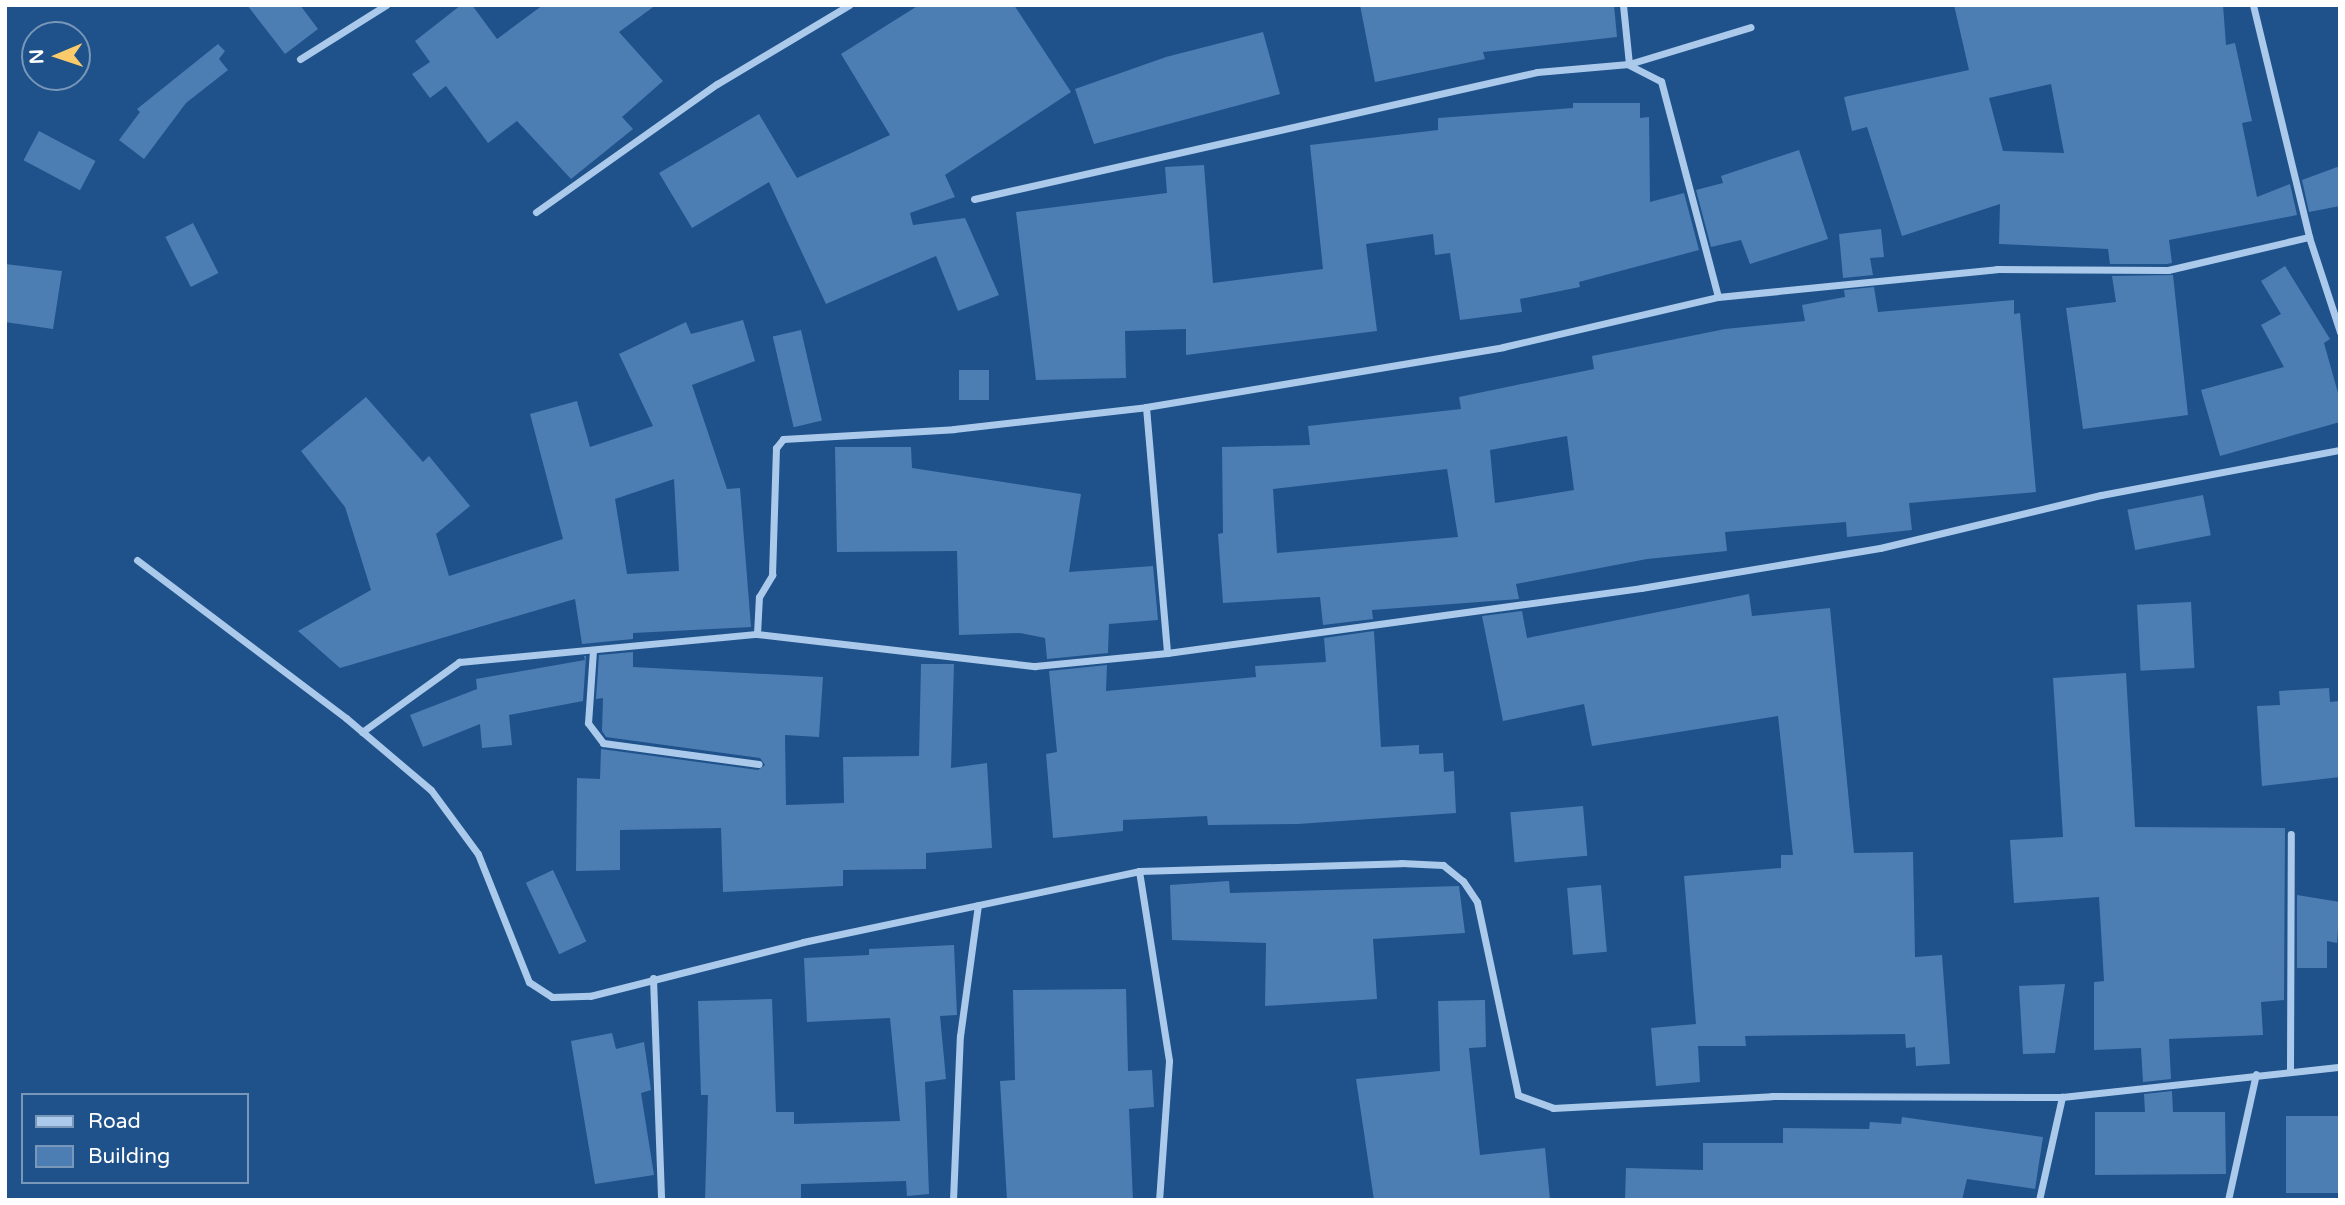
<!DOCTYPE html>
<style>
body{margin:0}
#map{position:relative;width:2345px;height:1205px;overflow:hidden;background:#1f528a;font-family:"Varela Round",sans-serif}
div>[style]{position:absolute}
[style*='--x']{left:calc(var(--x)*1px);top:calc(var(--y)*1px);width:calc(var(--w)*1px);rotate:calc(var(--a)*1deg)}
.building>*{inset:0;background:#4c7eb4;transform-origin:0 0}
.street>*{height:7px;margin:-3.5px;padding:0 3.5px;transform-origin:3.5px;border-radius:3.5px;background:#abcaeb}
span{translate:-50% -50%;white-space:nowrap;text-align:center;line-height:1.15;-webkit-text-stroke:6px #1f528a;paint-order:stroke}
.frame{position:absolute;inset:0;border:7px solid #fff;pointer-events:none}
.legend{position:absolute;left:21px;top:1093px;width:228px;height:91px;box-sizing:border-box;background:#1f528a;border:2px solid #7997b9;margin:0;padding:9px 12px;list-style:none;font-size:21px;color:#fff}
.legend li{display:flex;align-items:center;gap:14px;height:35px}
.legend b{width:35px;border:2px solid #7997b9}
.north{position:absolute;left:21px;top:21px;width:70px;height:70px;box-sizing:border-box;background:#1f528a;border:2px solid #7997b9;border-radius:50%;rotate:268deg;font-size:19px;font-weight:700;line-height:28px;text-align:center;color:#fff}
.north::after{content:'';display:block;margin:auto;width:24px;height:32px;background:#f9cb6b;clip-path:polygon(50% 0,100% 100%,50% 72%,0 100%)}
</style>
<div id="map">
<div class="building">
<div style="clip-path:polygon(247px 5px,300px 5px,318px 29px,285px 54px)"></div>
<div style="clip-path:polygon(461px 5px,472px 5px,497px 39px,543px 5px,656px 5px,619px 32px,663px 81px,622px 117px,633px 129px,571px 179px,517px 121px,488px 143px,446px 86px,430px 98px,412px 74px,430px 62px,415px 41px)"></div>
<div style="clip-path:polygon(919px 5px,1014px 5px,1071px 92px,945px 175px,955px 197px,910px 213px,913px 225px,965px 218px,999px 295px,958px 311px,936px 256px,826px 304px,769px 182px,692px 228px,659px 173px,759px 114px,797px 178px,890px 135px,841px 54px)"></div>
<div style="clip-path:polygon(1360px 5px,1614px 5px,1617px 37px,1483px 52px,1485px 59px,1375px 82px)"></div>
<div style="clip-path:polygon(evenodd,1954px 5px,2223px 5px,2226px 45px,2235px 43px,2252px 121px,2242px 123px,2257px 197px,2290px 184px,2297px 215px,2169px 240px,2172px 263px,2167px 264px,2110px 264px,2108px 249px,1999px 244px,2000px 204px,1902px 236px,1867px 127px,1852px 131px,1844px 97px,1969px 70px,1954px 5px,2051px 84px,2064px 153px,2003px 151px,1989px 98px,2051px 84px)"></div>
<div style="clip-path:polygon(1263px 32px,1280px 94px,1094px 144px,1075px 89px,1166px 57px)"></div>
<div style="clip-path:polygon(218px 44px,225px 51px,219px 59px,228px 70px,186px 103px,144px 159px,119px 140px,140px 112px,137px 109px)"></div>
<div style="clip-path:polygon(1573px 103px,1640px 103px,1640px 118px,1649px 117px,1650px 202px,1684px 193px,1699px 250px,1579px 282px,1580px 287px,1520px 299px,1522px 312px,1460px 320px,1450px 253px,1435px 255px,1433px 234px,1366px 244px,1377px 331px,1186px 355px,1186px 329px,1125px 331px,1126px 378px,1036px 380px,1016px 212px,1167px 193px,1165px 167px,1204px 165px,1213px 283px,1323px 269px,1310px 145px,1438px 130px,1438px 118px,1573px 108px)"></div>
<div style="left:39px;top:131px;width:64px;height:33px;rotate:28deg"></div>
<div style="clip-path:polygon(1799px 150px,1828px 239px,1750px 264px,1741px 240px,1711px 247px,1696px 190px,1723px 183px,1721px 176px)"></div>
<div style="clip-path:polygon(2340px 166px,2340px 206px,2309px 212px,2302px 180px)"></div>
<div style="left:193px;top:223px;width:56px;height:31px;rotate:63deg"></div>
<div style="clip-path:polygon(1881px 229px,1884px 257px,1870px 258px,1873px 275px,1843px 278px,1839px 234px)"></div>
<div style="clip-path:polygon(5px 264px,62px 271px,53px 329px,5px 322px)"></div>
<div style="clip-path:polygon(2285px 266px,2330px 339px,2324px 343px,2340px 400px,2340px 422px,2220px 456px,2201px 390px,2284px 367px,2261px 325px,2281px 314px,2261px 281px)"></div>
<div style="clip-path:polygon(2173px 275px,2188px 415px,2083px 429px,2066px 308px,2116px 302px,2112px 276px)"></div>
<div style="clip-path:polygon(evenodd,1874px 287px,1878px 312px,2014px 300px,2014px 314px,2020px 313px,2036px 492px,1909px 503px,1912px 530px,1847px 537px,1846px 522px,1725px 532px,1727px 551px,1647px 559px,1516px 584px,1519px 599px,1372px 610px,1373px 619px,1323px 625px,1320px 597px,1223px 603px,1218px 534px,1223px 533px,1222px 447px,1310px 445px,1308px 426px,1461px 409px,1459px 397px,1594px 369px,1592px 356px,1725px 329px,1805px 321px,1802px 305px,1845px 297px,1844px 290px,1874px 287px,1567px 436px,1574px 490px,1495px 503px,1490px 450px,1567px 436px,1874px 287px,1447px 469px,1458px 537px,1277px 553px,1273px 489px,1447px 469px)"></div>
<div style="clip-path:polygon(evenodd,743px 320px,755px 361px,692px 385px,727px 489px,740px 488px,751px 627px,633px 633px,633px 639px,582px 644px,575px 599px,340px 668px,298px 631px,371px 590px,345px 507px,301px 451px,366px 397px,423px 462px,429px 456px,470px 506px,436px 534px,449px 576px,563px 539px,530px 414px,577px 401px,590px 447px,653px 426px,619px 354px,686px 322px,691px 334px,743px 320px,674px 479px,679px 571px,627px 574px,615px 499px,674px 479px)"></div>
<div style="left:801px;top:330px;width:93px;height:29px;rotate:77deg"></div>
<div style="left:959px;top:370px;width:30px;height:30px"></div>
<div style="clip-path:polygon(835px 447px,911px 447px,912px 468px,1081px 494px,1069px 572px,1153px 566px,1158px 620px,1109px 624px,1108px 653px,1047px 659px,1045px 638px,1020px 633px,959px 635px,957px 551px,837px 552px)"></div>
<div style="left:2203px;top:495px;width:41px;height:77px;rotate:79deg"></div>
<div style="clip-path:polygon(1749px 594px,1752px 616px,1830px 608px,1854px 853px,1913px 852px,1915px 957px,1942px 955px,1950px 1064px,1916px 1066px,1915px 1047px,1906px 1048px,1905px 1034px,1745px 1036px,1746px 1046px,1698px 1046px,1700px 1082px,1656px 1086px,1651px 1028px,1696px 1024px,1684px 876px,1781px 868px,1781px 855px,1793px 855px,1778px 716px,1592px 746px,1584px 704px,1503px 721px,1482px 616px,1522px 611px,1527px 638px)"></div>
<div style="left:2191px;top:602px;width:66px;height:54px;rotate:87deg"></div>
<div style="clip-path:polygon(1374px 631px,1381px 747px,1419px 745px,1419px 754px,1443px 753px,1444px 772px,1454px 771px,1456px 813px,1298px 824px,1208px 825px,1207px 816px,1123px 820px,1123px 831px,1053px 838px,1046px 754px,1057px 752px,1049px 671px,1107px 665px,1106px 691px,1256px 677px,1255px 666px,1326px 662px,1324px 638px)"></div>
<div style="clip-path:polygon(633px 652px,633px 667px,823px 677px,819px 737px,785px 735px,786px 805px,844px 803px,843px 757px,919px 756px,921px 664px,954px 664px,951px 768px,987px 763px,992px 848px,926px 853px,926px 869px,843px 870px,843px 886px,723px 892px,721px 828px,620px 830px,620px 870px,576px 871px,577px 778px,600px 779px,601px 749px,758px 770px,765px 765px,760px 758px,606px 737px,602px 731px,603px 698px,596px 699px,599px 655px)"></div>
<div style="clip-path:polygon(584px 656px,586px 656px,583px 701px,509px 715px,512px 745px,482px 748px,480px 724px,423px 747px,410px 715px,477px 689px,476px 679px,585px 660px)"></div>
<div style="clip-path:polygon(2126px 673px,2135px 827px,2285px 828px,2284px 1000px,2261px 1002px,2263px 1035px,2169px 1039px,2171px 1079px,2143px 1082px,2141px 1048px,2094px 1050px,2094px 982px,2104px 981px,2099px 897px,2014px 903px,2010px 840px,2063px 837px,2053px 678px)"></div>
<div style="clip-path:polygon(2329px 688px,2330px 702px,2340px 701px,2340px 777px,2262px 786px,2257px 706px,2280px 705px,2279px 691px)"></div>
<div style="left:1583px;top:806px;width:50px;height:73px;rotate:85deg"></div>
<div style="left:553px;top:870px;width:79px;height:30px;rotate:65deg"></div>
<div style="clip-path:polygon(1229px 881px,1230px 893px,1459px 886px,1465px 933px,1373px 939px,1377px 999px,1265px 1006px,1266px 943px,1172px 940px,1170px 885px)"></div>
<div style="left:1601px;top:885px;width:67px;height:34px;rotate:85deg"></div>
<div style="clip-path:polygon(2297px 895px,2340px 902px,2337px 943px,2327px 941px,2327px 968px,2297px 968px)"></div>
<div style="clip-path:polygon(954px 945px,957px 1015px,940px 1016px,946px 1079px,925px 1082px,929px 1194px,907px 1196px,906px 1181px,801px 1184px,801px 1200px,705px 1200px,708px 1095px,701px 1095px,698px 1001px,772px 999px,776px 1112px,794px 1112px,794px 1124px,900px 1121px,890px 1018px,807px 1022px,804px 958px,869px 955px,869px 949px)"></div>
<div style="clip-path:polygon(2065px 984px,2055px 1053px,2023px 1054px,2019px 986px)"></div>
<div style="clip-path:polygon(1126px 989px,1128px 1071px,1152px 1070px,1154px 1107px,1129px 1109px,1133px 1200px,1007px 1200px,1000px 1081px,1015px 1080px,1013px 990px)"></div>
<div style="clip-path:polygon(1485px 1000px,1486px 1047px,1469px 1048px,1480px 1155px,1545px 1148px,1550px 1200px,1374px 1200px,1356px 1079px,1440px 1071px,1438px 1001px)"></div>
<div style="clip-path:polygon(612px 1033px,616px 1049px,644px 1042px,651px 1090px,641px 1093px,654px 1175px,595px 1184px,571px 1041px)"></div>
<div style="clip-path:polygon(2172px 1091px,2173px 1112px,2225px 1112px,2226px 1174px,2095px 1175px,2095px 1112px,2145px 1112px,2144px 1094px)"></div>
<div style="left:2340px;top:1116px;width:77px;height:54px;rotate:90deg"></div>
<div style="clip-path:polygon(1902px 1117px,2043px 1137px,2035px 1189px,1967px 1179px,1962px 1200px,1625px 1200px,1626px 1168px,1703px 1170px,1703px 1143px,1783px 1143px,1783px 1128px,1869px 1129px,1870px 1122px,1901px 1124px)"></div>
</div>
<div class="street">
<div style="--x:1623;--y:5;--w:59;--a:84.2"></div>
<div style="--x:2253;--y:5;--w:239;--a:76.4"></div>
<div style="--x:2309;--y:237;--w:100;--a:71.9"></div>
<div style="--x:300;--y:59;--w:102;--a:-32.1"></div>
<div style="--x:1629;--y:65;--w:36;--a:27"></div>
<div style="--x:1661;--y:81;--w:223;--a:75.2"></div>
<div style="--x:974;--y:199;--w:577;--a:-12.71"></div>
<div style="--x:1537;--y:72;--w:92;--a:-5"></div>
<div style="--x:1629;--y:64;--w:127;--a:-16.9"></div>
<div style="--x:536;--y:212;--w:222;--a:-35.3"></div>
<div style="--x:717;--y:84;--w:154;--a:-30.9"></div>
<div style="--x:1146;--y:407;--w:247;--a:85.1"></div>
<div style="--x:137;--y:560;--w:262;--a:37.1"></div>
<div style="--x:346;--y:718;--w:111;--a:40.3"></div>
<div style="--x:431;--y:790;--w:79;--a:53.7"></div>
<div style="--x:478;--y:854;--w:138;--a:68.3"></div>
<div style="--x:529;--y:982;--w:27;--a:33"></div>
<div style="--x:552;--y:997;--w:38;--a:-2"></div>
<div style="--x:590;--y:996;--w:220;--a:-14.2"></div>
<div style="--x:803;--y:942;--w:343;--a:-11.9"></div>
<div style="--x:1139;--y:871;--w:262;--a:-1.7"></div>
<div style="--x:1401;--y:863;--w:42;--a:2.7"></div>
<div style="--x:1443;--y:865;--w:26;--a:39"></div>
<div style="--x:1463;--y:881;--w:25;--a:56"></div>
<div style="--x:1477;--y:902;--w:197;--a:78"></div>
<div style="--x:1518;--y:1095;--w:37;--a:20"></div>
<div style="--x:1553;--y:1108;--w:219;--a:-3.1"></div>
<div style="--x:1772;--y:1096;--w:290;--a:0.2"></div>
<div style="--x:2062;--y:1097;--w:280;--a:-6.2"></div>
<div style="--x:757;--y:634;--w:37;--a:-87"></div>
<div style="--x:759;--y:597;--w:26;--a:-59"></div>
<div style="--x:772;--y:575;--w:127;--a:-88.2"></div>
<div style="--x:776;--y:448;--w:11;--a:-52"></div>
<div style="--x:783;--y:439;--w:171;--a:-3.3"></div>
<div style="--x:954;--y:429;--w:193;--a:-6.5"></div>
<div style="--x:1146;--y:407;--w:362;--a:-9.5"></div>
<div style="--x:1503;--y:347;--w:221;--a:-13.1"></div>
<div style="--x:1718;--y:297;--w:280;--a:-5.7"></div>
<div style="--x:1997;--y:269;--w:171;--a:0.3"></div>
<div style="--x:2168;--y:270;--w:145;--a:-13.2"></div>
<div style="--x:593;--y:650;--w:73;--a:93.9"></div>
<div style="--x:588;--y:723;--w:25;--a:53"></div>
<div style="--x:603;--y:743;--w:157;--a:7.7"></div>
<div style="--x:362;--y:732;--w:120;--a:-35.8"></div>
<div style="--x:459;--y:662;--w:299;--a:-5.4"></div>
<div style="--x:757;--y:634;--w:280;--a:6.6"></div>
<div style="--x:1035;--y:666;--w:133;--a:-5.6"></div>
<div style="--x:1167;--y:653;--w:478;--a:-7.8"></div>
<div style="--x:1641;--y:588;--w:242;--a:-9.5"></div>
<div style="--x:1880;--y:548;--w:227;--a:-13.5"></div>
<div style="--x:2101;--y:495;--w:243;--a:-10.7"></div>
<div style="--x:1139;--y:871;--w:192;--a:81"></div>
<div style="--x:1169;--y:1061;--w:139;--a:94.1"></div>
<div style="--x:653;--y:978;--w:222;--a:87.9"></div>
<div style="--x:2290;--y:1071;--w:237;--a:-89.8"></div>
<div style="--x:953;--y:1200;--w:164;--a:-87.6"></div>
<div style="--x:960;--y:1036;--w:132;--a:-82.2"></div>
<div style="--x:2039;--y:1200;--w:106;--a:-77.4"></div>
<div style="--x:2228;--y:1200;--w:129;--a:-77.5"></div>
</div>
<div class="frame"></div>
<ul class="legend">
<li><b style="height:9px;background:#abcaeb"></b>Road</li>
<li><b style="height:19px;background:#4c7eb4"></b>Building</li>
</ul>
<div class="north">N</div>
</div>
